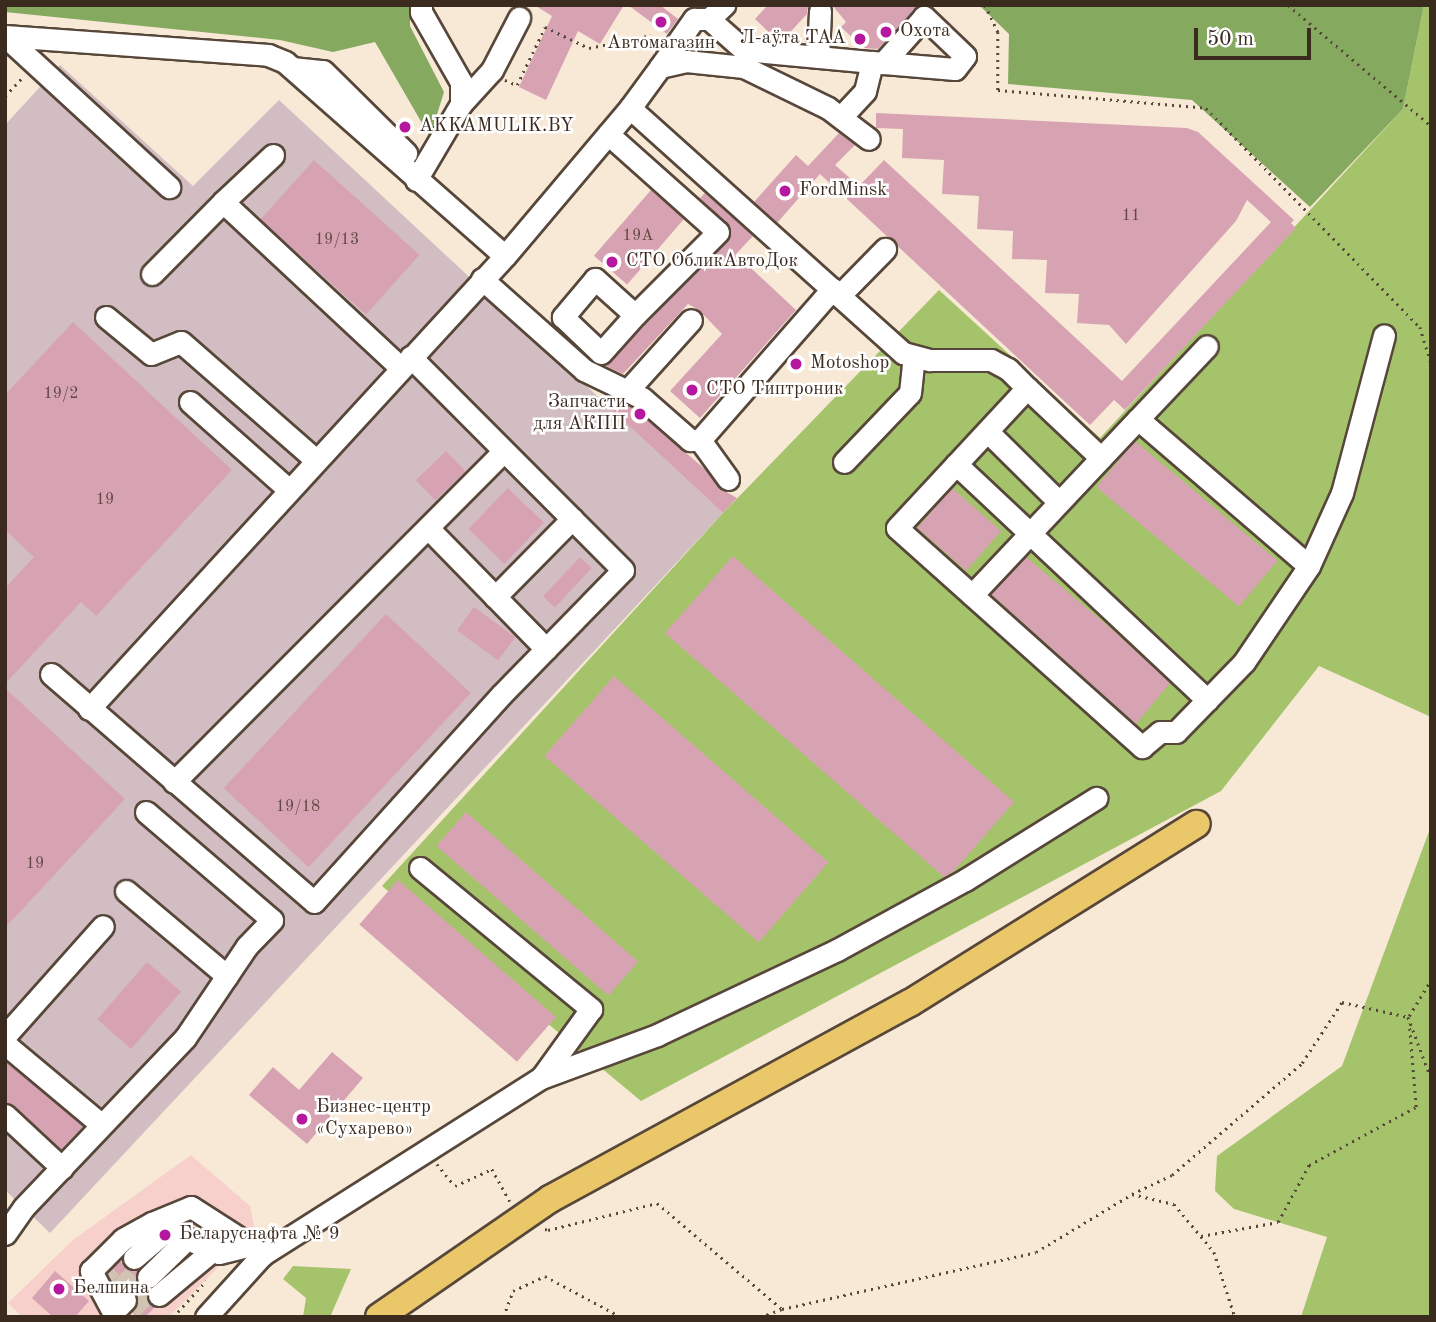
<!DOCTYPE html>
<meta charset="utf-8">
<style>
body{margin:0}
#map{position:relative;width:1436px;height:1322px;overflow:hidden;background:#f7e9d6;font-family:"Old Standard TT",serif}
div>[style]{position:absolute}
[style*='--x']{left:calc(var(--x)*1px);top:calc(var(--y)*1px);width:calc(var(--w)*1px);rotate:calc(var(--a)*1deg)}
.built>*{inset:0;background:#f7d0cb}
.industrial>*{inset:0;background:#d2bec2}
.green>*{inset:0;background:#a5c36b}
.forest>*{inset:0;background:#84a95f}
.building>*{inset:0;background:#d7a3b2;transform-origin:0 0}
.minor-tunnel>*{height:21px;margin-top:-10.5px;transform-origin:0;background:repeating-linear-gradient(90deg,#d1c3b1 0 21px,transparent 0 31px)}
.path>*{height:2.5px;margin-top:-1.25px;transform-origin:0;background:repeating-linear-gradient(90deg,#57473a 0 2px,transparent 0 7px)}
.roads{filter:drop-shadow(2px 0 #57473a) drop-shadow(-2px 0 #57473a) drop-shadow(0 2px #57473a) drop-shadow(0 -2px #57473a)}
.minor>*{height:21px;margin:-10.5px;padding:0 10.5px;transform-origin:10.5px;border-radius:10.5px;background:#fff}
.major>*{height:26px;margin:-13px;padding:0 13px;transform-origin:13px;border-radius:13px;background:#eac769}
.dots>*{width:19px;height:19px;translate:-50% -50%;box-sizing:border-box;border:4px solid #fff;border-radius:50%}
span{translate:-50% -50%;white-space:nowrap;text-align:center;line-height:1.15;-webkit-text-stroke:5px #fff;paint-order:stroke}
.number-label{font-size:16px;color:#624843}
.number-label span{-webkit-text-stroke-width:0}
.poi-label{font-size:19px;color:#3b2a1e}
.left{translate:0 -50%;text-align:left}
.right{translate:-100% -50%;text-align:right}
.frame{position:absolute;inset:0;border:7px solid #3b2a1e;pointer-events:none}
.scale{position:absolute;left:1194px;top:28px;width:117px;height:32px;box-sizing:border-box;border:4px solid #3b2a1e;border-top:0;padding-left:9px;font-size:21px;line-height:24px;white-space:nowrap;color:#3b2a1e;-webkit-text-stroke:5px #fff;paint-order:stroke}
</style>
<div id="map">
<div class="built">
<div style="clip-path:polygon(191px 1155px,250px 1206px,255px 1230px,169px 1317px,22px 1317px,8px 1303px,73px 1240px)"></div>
</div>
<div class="industrial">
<div style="clip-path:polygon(60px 65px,193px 186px,279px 100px,723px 513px,50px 1233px,5px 1190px,5px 125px)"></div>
</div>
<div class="green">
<div style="clip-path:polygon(1424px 5px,1431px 5px,1431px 717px,1319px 666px,1221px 791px,641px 1101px,382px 886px,723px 513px,939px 290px,1100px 438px,1403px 109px)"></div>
<div style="clip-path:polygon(1431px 826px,1431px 1317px,1301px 1317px,1327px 1237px,1234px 1209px,1215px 1191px,1217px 1156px,1342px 1066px)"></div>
<div style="clip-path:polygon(293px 1266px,351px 1269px,330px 1317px,303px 1317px,306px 1298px,283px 1279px)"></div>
</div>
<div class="forest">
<div style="clip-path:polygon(5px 5px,410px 5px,410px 26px,444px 92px,430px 137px,375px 42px,333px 52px,280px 40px,5px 12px)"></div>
<div style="clip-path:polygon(979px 5px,1424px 5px,1403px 109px,1310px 207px,1192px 100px,1008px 84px,1009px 34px)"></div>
</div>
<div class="building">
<div style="clip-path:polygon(534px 5px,624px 5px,600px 44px,578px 31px,546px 100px,519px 87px,552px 16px)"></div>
<div style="clip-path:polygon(628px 5px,660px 5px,678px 19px,667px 34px)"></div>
<div style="clip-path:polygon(768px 5px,808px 5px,807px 14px,783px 40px,777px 40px,755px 19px)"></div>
<div style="clip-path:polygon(832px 5px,918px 5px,878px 49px,863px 48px,841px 27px,846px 22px)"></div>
<div style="clip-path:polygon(876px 113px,1187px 128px,1198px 132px,1294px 220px,1291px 223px,1296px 228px,1125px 410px,1114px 400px,1090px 425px,820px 174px,777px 223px,754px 202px,796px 155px,808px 166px,839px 133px,855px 145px,835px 165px,859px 186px,884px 160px,1122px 381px,1271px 222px,1247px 200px,1236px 221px,1126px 344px,1109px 325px,1077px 323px,1079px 294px,1045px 293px,1047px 260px,1012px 259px,1013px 231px,977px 229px,979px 196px,942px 194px,944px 160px,902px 158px,903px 129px,876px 128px)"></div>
<div style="left:314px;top:160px;width:142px;height:80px;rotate:42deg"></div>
<div style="left:651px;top:190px;width:44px;height:87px;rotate:41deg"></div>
<div style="clip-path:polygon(705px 193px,753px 236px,736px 254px,796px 310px,700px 418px,670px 391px,722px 334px,699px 310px,688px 304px,623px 374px,606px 366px,730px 236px,727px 223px,700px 198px)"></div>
<div style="clip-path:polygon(73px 322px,232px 470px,96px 616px,81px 602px,5px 684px,5px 588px,34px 557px,5px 530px,5px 395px)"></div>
<div style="clip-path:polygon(619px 402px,635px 409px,706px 470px,718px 487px,737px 498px,723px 513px,612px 410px)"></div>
<div style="left:1135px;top:441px;width:186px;height:60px;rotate:40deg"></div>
<div style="left:446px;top:451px;width:28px;height:42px;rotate:46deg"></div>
<div style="left:508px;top:488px;width:50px;height:57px;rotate:44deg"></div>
<div style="left:952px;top:488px;width:65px;height:53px;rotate:41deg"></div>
<div style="clip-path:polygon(733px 556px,1014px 802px,953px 872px,944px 877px,665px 633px)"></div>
<div style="left:580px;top:557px;width:16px;height:54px;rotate:43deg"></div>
<div style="clip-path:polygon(1026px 557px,1115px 632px,1170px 683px,1136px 724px,991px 594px)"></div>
<div style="left:474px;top:607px;width:51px;height:29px;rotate:36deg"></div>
<div style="left:386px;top:614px;width:116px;height:238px;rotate:43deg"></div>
<div style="left:614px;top:676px;width:284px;height:106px;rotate:41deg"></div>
<div style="clip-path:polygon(5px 688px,125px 799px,5px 928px)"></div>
<div style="left:466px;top:812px;width:228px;height:45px;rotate:41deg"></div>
<div style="left:398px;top:880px;width:209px;height:59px;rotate:41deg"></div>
<div style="left:147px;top:962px;width:45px;height:76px;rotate:41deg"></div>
<div style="clip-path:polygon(332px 1052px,363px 1078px,307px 1144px,249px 1095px,273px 1067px,299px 1090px)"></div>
<div style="clip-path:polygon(5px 1061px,83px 1126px,61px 1149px,14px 1105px,5px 1102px)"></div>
<div style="clip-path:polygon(121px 1259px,124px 1267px,137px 1271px,136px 1281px,147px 1290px,146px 1298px,155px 1307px,145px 1317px,136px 1317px,132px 1311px,138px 1303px,135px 1291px,128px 1287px,118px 1289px,107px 1273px)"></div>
<div style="clip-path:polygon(55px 1271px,89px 1301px,75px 1317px,53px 1317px,32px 1298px)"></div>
</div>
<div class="minor-tunnel">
<div style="--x:97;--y:1282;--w:45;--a:-46.8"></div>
<div style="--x:119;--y:1290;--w:31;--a:-45"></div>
<div style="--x:131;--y:1309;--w:32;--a:-46"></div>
</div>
<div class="path">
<div style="--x:985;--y:5;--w:30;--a:64"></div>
<div style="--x:998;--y:32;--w:58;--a:90"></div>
<div style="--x:998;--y:90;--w:209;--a:4.9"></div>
<div style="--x:1206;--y:108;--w:306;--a:45.7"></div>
<div style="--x:1420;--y:327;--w:37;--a:73"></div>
<div style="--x:1288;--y:5;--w:187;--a:40.2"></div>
<div style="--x:505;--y:80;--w:13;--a:23"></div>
<div style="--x:517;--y:85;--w:64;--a:-64.2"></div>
<div style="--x:545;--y:27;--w:49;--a:25.5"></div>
<div style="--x:589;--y:48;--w:63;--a:-11.8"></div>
<div style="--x:5;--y:96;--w:26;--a:-47"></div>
<div style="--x:1409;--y:1016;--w:42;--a:-58.6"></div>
<div style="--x:437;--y:1164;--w:28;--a:51"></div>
<div style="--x:455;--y:1186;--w:41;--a:-24.7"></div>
<div style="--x:492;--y:1169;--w:37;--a:61"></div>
<div style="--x:1132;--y:1194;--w:44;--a:-25.4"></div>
<div style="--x:1172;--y:1175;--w:172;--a:-40.7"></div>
<div style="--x:1302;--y:1063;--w:73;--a:-56.7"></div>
<div style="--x:1342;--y:1002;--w:68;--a:12.8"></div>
<div style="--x:1408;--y:1017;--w:65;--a:69.3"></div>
<div style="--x:545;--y:1229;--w:3;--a:18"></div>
<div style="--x:548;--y:1230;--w:112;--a:-13.9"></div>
<div style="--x:657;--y:1203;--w:164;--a:40.3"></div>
<div style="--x:782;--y:1309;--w:260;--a:-12.6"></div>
<div style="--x:1036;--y:1252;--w:112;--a:-31.1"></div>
<div style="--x:1132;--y:1194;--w:43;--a:13.4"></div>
<div style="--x:1174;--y:1204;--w:62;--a:50.2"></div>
<div style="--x:1214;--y:1252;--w:68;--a:72.1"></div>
<div style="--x:1201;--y:1236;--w:78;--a:-10.3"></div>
<div style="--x:1278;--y:1222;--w:65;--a:-61.5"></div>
<div style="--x:1309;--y:1165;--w:122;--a:-28.5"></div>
<div style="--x:1416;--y:1107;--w:84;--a:-94.8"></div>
<div style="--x:173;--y:1317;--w:49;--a:-47.5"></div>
<div style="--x:503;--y:1317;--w:28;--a:-69"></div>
<div style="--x:513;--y:1291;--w:35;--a:-25"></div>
<div style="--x:545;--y:1276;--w:86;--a:28.3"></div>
<div style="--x:760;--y:1317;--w:23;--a:-20"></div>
</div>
<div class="roads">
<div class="minor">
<div style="--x:421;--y:5;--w:7;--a:90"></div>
<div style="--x:421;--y:12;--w:81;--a:60.3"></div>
<div style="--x:461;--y:82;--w:22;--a:90"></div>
<div style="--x:709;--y:19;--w:47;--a:41.5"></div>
<div style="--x:744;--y:50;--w:129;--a:5.4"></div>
<div style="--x:872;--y:62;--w:83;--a:4.8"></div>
<div style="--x:955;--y:69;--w:16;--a:-52"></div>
<div style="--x:965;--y:56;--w:57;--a:-136.4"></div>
<div style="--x:924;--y:17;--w:62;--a:131.7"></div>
<div style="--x:5;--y:36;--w:264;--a:4.1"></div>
<div style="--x:268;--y:55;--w:18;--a:22"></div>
<div style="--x:285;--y:62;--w:293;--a:41.4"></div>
<div style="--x:6;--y:37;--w:222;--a:42.6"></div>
<div style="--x:818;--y:57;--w:46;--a:-87.5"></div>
<div style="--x:660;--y:67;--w:59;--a:-54.7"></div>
<div style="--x:694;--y:19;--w:15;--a:0"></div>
<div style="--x:709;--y:19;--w:21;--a:-43"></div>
<div style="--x:292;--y:68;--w:31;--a:6"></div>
<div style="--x:323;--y:71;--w:117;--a:44.7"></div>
<div style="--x:630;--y:108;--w:367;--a:41.9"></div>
<div style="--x:903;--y:353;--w:28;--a:15"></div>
<div style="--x:930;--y:360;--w:61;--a:0"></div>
<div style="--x:991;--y:360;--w:19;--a:28"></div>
<div style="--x:1008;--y:369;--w:27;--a:45"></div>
<div style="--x:1027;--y:388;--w:191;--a:132.9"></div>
<div style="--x:897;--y:528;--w:329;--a:41.8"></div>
<div style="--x:1142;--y:747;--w:23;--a:-40"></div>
<div style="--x:1160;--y:732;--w:16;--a:0"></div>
<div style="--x:1176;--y:732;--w:98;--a:-45.8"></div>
<div style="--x:1244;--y:662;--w:116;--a:-55.9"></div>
<div style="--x:1309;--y:566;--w:80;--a:-65.7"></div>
<div style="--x:1342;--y:493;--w:163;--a:-75.1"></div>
<div style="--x:841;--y:117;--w:35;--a:-47"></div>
<div style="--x:865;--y:91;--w:30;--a:-76"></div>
<div style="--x:608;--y:134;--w:147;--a:41.7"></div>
<div style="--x:718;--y:232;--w:117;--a:135"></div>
<div style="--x:635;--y:315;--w:54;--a:-138"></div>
<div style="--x:595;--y:279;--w:50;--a:130.1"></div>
<div style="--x:563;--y:317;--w:52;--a:43.5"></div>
<div style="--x:601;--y:353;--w:51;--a:-48.2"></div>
<div style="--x:273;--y:155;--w:69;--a:136.8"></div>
<div style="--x:223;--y:202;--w:243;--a:43"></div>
<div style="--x:416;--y:180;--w:88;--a:-59.4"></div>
<div style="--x:461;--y:104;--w:46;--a:-47.6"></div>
<div style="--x:492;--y:70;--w:59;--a:-62.6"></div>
<div style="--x:152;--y:274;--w:101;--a:-45.4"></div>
<div style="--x:482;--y:279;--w:137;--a:41.7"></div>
<div style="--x:584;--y:370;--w:64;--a:25.8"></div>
<div style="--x:642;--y:398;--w:64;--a:41.2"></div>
<div style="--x:690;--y:440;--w:10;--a:0"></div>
<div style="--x:700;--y:440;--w:201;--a:-48.8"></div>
<div style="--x:839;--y:296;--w:66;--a:-45.6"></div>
<div style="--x:106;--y:317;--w:58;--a:39.4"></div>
<div style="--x:151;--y:354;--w:32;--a:-22"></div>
<div style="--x:181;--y:342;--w:179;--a:41.2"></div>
<div style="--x:1027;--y:388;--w:102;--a:43.4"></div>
<div style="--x:628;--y:390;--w:94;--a:-48"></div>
<div style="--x:190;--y:402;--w:132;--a:41.6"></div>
<div style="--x:1138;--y:419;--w:100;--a:-46.6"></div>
<div style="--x:987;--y:431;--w:101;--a:44.6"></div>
<div style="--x:700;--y:440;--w:48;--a:54.3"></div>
<div style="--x:844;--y:462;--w:95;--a:-46.3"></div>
<div style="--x:910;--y:393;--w:37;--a:-84"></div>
<div style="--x:956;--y:464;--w:345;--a:43.2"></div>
<div style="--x:428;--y:528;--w:169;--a:45.7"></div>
<div style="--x:972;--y:595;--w:242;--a:-46.7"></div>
<div style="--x:1138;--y:419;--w:225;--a:40.7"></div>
<div style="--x:495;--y:597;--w:110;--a:-45.4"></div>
<div style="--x:51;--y:674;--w:348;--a:40.9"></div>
<div style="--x:314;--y:902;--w:280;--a:-47.9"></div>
<div style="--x:502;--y:694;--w:173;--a:-45.7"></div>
<div style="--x:623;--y:570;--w:301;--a:-134.9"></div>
<div style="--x:89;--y:709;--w:615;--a:-47.44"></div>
<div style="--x:505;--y:256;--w:194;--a:-49.8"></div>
<div style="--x:630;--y:108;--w:51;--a:-53.8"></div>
<div style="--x:660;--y:67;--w:27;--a:-13"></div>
<div style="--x:686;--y:61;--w:58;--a:5.9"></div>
<div style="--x:744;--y:67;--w:93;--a:26"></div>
<div style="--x:828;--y:108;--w:51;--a:37.1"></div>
<div style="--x:174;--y:782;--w:467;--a:-45.1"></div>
<div style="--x:420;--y:868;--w:222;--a:39.5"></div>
<div style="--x:591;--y:1009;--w:85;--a:125.9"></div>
<div style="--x:126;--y:891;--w:132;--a:40.1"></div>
<div style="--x:5;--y:1036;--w:147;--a:-48.3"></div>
<div style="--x:5;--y:1044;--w:126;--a:39.9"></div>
<div style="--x:5;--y:1115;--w:78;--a:42.9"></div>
<div style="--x:152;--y:1223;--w:42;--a:-22.3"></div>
<div style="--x:191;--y:1207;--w:70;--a:32.8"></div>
<div style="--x:5;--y:1234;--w:33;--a:-55"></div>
<div style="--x:24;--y:1207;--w:233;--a:-46.4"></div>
<div style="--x:185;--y:1038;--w:111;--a:-56"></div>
<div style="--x:247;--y:946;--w:36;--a:-46"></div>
<div style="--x:272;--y:920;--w:166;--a:-139.4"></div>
<div style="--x:134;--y:1258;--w:43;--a:-40.3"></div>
<div style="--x:148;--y:1277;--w:54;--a:-44.3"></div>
<div style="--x:159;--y:1295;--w:70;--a:-39.8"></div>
<div style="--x:125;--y:1300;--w:17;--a:135"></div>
<div style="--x:113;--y:1312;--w:47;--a:-118.2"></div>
<div style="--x:91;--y:1271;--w:45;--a:-45"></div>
<div style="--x:123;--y:1239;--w:33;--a:-29"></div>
<div style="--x:152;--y:1223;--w:73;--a:24.1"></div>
<div style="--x:219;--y:1253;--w:32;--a:-14"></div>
<div style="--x:250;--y:1245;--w:16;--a:40"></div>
<div style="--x:206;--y:1317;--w:84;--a:-47.9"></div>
<div style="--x:262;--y:1255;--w:330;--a:-32.4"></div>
<div style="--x:541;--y:1078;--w:124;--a:-20.3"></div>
<div style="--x:657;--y:1035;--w:199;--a:-25.3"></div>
<div style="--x:837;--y:950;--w:146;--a:-28.7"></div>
<div style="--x:965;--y:880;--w:155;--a:-32"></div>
</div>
<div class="major">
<div style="--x:379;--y:1317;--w:208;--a:-34.6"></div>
<div style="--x:550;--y:1199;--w:410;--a:-28.6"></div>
<div style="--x:910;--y:1003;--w:338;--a:-32"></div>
</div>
</div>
<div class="dots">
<div style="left:661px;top:22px;background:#b5179e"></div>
<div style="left:886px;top:32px;background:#b5179e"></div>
<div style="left:860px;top:39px;background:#b5179e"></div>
<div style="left:405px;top:127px;background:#b5179e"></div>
<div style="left:785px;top:191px;background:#b5179e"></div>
<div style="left:612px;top:262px;background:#b5179e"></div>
<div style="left:796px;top:364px;background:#b5179e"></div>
<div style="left:692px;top:390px;background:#b5179e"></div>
<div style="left:640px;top:414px;background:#b5179e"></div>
<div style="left:302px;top:1119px;background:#b5179e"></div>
<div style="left:165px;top:1235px;background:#b5179e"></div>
<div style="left:59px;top:1289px;background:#b5179e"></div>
</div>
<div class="number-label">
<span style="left:1131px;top:216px">11</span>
<span style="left:638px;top:236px">19А</span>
<span style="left:337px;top:240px">19/13</span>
<span style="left:61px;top:394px">19/2</span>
<span style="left:105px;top:500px">19</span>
<span style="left:298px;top:807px">19/18</span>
<span style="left:35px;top:864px">19</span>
</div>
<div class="poi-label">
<span class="left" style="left:900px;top:32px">Охота</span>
<span class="right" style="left:846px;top:39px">Л-аўта ТАА</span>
<span style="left:661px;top:44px">Автомагазин</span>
<span class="left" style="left:419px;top:127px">AKKAMULIK.BY</span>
<span class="left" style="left:799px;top:191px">FordMinsk</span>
<span class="left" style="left:626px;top:262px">СТО ОбликАвтоДок</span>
<span class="left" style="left:810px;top:364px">Motoshop</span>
<span class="left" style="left:706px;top:390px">СТО Типтроник</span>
<span class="right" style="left:626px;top:414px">Запчасти<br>для АКПП</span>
<span class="left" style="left:316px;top:1119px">Бизнес-центр<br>«Сухарево»</span>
<span class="left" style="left:179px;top:1235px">Беларуснафта № 9</span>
<span class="left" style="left:73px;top:1289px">Белшина</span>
</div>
<div class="frame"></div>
<div class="scale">50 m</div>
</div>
